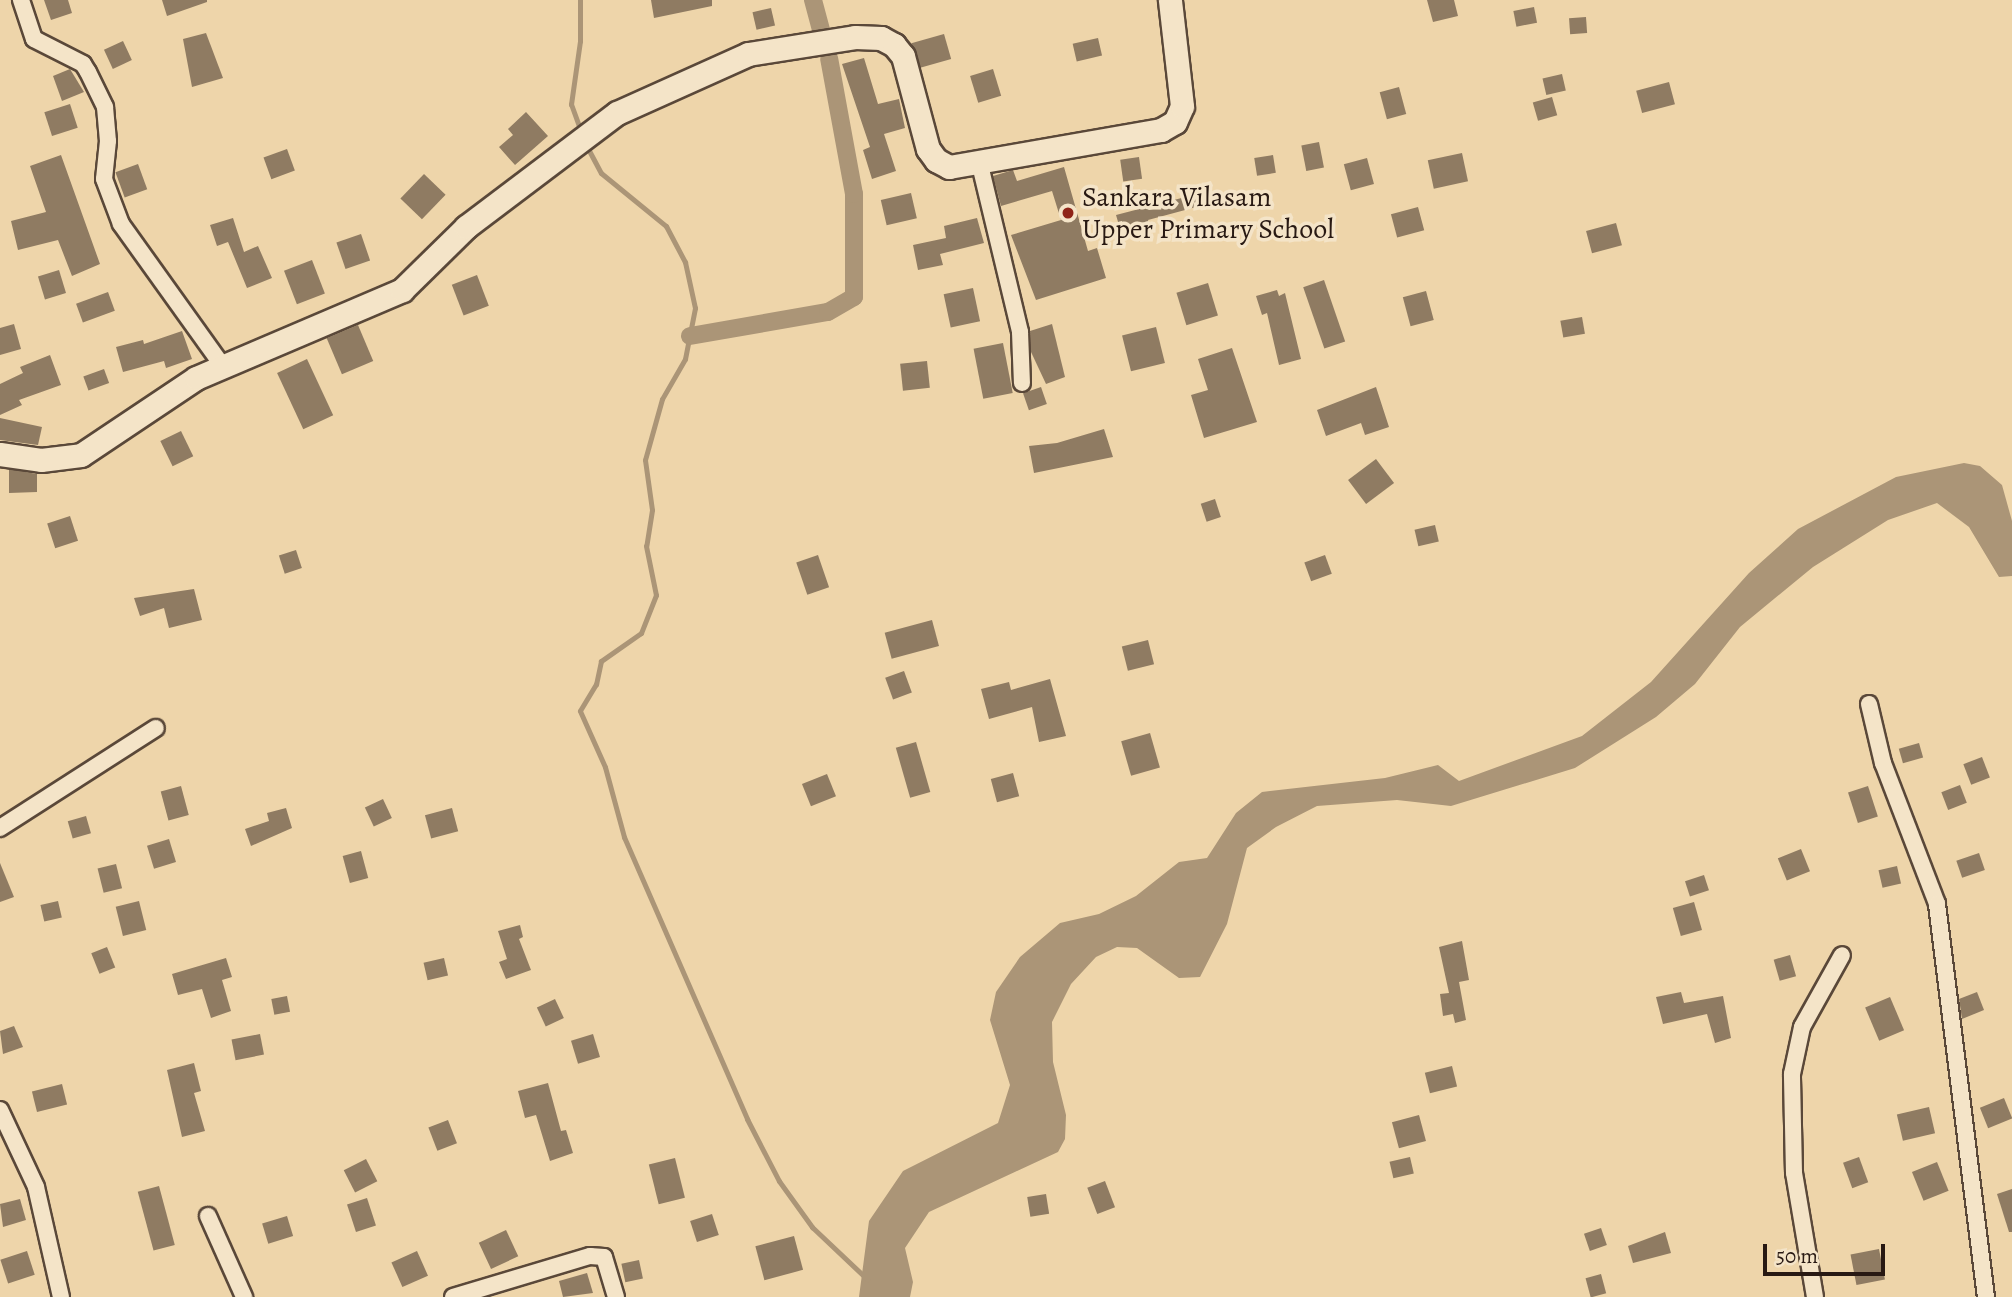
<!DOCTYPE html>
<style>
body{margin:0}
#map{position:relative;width:2012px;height:1297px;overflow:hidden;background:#eed5aa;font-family:Alegreya,serif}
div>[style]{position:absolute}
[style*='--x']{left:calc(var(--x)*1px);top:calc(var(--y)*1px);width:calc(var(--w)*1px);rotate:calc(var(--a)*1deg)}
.water>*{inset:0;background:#ab9577}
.stream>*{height:5px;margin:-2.5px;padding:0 2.5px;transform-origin:2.5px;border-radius:2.5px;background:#ab9577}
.canal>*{height:18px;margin:-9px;padding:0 9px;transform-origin:9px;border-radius:9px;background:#ab9577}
.building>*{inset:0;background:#8f7b62;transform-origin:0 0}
.roads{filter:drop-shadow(2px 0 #5a4839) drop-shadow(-2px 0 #5a4839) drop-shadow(0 2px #5a4839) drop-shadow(0 -2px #5a4839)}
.street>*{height:16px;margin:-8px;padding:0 8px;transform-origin:8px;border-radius:8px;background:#f4e4c8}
.secondary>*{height:23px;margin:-11.5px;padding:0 11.5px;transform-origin:11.5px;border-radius:11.5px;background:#f4e4c8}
.dots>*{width:19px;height:19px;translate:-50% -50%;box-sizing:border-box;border:4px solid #f4e4c8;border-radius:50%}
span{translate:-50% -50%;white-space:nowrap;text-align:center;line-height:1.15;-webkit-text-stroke:7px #f4e4c8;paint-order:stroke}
.poi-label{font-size:28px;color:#281913}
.left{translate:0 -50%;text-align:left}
.scale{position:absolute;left:1763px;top:1244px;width:122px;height:32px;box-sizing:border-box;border:4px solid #281913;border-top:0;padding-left:9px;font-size:21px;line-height:24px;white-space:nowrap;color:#281913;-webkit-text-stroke:5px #f4e4c8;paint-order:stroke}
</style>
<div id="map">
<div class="water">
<div style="clip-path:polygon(1964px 463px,1980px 466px,2002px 485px,2012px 521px,2012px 576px,1999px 577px,1969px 527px,1937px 503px,1888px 520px,1813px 567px,1740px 627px,1695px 684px,1656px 717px,1575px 768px,1451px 806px,1397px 800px,1317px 806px,1276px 827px,1247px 848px,1227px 924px,1200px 977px,1179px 978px,1137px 948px,1117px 947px,1096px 957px,1071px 984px,1052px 1022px,1053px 1062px,1066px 1115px,1065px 1139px,1058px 1152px,929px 1212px,905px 1248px,913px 1282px,910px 1297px,859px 1297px,869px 1221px,903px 1171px,998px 1123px,1010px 1085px,990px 1020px,996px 992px,1020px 957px,1060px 923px,1099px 914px,1136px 896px,1179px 862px,1207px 858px,1236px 813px,1262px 792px,1385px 778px,1438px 765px,1459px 781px,1582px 736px,1651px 682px,1749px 573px,1798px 529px,1896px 477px)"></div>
</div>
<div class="stream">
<div style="--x:580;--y:0;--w:41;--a:90"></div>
<div style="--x:580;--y:41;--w:64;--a:98.1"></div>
<div style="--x:571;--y:104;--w:32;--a:70"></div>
<div style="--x:585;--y:143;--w:34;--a:62"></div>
<div style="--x:601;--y:173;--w:84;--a:39.2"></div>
<div style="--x:666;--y:226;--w:41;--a:62.2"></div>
<div style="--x:685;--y:262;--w:47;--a:77.7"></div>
<div style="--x:695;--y:308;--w:52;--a:101.1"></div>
<div style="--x:685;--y:359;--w:46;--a:119.9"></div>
<div style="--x:662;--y:399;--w:63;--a:105.6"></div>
<div style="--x:645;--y:460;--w:50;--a:82"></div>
<div style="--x:652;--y:510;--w:36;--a:99"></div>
<div style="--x:646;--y:546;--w:50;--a:78.5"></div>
<div style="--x:656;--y:595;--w:41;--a:111.5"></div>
<div style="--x:641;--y:633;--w:49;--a:145"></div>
<div style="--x:601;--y:661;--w:24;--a:102"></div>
<div style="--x:596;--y:684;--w:31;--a:121"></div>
<div style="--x:580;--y:711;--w:61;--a:65.9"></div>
<div style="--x:605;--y:767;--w:73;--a:74.8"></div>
<div style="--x:624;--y:837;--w:308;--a:66.4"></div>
<div style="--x:747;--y:1119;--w:70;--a:62.7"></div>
<div style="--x:779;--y:1181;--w:57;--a:54.3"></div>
<div style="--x:812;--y:1227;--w:76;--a:43.4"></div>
</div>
<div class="canal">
<div style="--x:813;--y:0;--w:34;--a:75"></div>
<div style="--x:690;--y:336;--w:140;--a:-9.9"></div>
<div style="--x:828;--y:312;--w:30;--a:-30"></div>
<div style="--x:854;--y:297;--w:103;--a:-90"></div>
<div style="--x:854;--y:194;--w:138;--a:-100.4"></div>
</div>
<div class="building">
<div style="clip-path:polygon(44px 0,68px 0,72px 13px,51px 20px)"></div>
<div style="clip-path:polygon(162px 0,207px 0,207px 2px,167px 16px)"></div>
<div style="clip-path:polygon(651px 0,712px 0,712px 6px,654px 18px)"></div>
<div style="clip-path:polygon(1427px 0,1454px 0,1458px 16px,1433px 22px)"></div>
<div style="left:1534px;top:7px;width:16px;height:21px;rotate:79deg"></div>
<div style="left:771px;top:8px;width:18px;height:19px;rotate:77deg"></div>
<div style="left:1586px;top:17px;width:16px;height:17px;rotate:86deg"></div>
<div style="clip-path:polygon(206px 33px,223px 78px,192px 87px,183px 39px)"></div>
<div style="left:944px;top:34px;width:26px;height:34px;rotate:74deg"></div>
<div style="left:1098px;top:38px;width:18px;height:26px;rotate:77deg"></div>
<div style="left:123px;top:41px;width:21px;height:21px;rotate:65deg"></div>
<div style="clip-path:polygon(864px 58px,878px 104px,899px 99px,905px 128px,884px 134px,896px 171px,872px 179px,863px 150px,870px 147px,842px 64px)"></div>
<div style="clip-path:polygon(70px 69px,84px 92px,62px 101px,53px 76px)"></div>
<div style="left:993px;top:69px;width:28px;height:24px;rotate:73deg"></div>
<div style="left:1562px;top:74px;width:17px;height:20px;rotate:77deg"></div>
<div style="left:1669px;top:82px;width:23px;height:34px;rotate:75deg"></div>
<div style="left:1399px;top:87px;width:28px;height:20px;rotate:75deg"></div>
<div style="left:1552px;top:97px;width:19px;height:20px;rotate:74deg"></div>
<div style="left:70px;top:104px;width:25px;height:27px;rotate:72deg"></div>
<div style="clip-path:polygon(526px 112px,548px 136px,515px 165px,499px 147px,513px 135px,508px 129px)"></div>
<div style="left:1319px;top:142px;width:26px;height:18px;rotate:79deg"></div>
<div style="left:287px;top:149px;width:23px;height:25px;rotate:70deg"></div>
<div style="left:1462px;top:153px;width:29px;height:35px;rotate:78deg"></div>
<div style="clip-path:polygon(61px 155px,100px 264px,72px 276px,58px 240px,18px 250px,11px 221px,46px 212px,30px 166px)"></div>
<div style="left:1273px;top:155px;width:18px;height:19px;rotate:81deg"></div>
<div style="left:1139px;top:157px;width:22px;height:19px;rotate:82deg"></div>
<div style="left:1367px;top:158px;width:27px;height:24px;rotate:75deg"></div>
<div style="left:138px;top:164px;width:27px;height:24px;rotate:70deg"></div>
<div style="clip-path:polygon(1064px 167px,1088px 251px,1097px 248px,1106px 278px,1036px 300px,1011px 235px,1061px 220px,1052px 191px,1001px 206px,993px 176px,1013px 170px,1017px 181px)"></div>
<div style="left:424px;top:174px;width:30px;height:34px;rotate:44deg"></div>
<div style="left:911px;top:193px;width:26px;height:31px;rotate:77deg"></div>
<div style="clip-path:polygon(1197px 194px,1200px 206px,1148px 220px,1151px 232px,1123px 239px,1116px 215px)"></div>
<div style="left:1418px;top:207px;width:24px;height:28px;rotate:75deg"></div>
<div style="clip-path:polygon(233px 218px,244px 252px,258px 246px,272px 278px,247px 288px,228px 242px,217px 246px,210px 225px)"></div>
<div style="clip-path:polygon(977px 218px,984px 243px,940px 254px,943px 265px,918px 270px,913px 245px,946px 238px,944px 226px)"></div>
<div style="left:1616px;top:223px;width:23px;height:31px;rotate:75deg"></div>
<div style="left:361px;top:234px;width:28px;height:26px;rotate:71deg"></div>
<div style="left:312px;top:260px;width:36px;height:30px;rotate:69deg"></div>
<div style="left:59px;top:270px;width:24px;height:22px;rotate:73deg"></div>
<div style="left:477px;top:275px;width:33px;height:27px;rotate:69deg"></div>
<div style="left:1324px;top:280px;width:65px;height:22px;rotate:71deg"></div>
<div style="left:1208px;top:283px;width:34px;height:33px;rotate:73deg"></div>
<div style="left:973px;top:288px;width:34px;height:30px;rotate:78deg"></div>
<div style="clip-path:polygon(1277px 290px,1279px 296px,1285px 293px,1301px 359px,1279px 365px,1267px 313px,1262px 315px,1256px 296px)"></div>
<div style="left:1426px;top:291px;width:30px;height:24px;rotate:75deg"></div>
<div style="left:108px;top:292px;width:20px;height:34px;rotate:70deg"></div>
<div style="left:1582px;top:317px;width:17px;height:22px;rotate:80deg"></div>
<div style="clip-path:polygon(14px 324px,21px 349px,0 355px,0 328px)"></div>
<div style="clip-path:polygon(1052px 324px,1065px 377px,1046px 384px,1031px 352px,1030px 331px)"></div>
<div style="left:358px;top:325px;width:39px;height:34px;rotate:67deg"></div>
<div style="left:1156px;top:327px;width:37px;height:35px;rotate:76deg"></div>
<div style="clip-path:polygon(182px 331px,192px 359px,166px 368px,164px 361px,123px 372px,116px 347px,143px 340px,144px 344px)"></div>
<div style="left:1003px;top:343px;width:51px;height:30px;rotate:79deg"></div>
<div style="clip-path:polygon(1232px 348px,1257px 422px,1204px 438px,1191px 395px,1208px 390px,1198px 359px)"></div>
<div style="clip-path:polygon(50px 355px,61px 385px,19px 400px,22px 405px,0 415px,0 384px,23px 373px,20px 367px)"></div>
<div style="left:307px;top:359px;width:62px;height:33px;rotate:65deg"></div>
<div style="left:927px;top:361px;width:27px;height:27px;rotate:84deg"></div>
<div style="left:104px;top:369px;width:15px;height:22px;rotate:70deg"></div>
<div style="left:1041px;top:387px;width:18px;height:19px;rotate:71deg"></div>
<div style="clip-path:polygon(1376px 387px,1389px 427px,1365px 435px,1361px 423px,1326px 436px,1317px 410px)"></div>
<div style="clip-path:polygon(0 418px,42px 427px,38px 445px,0 440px)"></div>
<div style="clip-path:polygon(1104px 429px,1113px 457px,1034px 473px,1029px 446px,1057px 443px)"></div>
<div style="left:181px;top:431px;width:28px;height:23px;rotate:64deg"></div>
<div style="left:1376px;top:459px;width:30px;height:35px;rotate:53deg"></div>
<div style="clip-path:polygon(9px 469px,37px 474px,37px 492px,9px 493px)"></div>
<div style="left:1215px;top:499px;width:19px;height:15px;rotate:72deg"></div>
<div style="left:70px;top:516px;width:26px;height:24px;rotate:72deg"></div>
<div style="left:1435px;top:525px;width:17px;height:21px;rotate:77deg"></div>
<div style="left:296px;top:550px;width:19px;height:18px;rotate:72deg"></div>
<div style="left:818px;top:555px;width:34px;height:23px;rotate:71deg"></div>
<div style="left:1325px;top:555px;width:20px;height:22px;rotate:70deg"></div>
<div style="clip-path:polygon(194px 589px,202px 620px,169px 628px,164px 608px,140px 616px,134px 598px)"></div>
<div style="left:932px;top:620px;width:27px;height:49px;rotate:75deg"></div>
<div style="left:1148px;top:640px;width:25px;height:27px;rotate:76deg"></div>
<div style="left:904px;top:671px;width:23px;height:20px;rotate:70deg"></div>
<div style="clip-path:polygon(1050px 679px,1066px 736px,1039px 742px,1032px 707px,989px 719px,981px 689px,1009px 682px,1011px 690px)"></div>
<div style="left:1150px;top:733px;width:36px;height:30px;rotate:74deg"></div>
<div style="left:916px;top:742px;width:52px;height:21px;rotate:74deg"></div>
<div style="left:1919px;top:743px;width:15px;height:21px;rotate:74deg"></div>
<div style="left:1982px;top:757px;width:22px;height:20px;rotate:69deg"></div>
<div style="left:1013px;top:773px;width:24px;height:23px;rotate:75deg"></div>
<div style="left:827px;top:774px;width:24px;height:27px;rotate:68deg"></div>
<div style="left:1960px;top:785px;width:19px;height:20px;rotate:69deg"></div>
<div style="left:181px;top:786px;width:30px;height:21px;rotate:75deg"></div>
<div style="left:1868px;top:786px;width:32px;height:21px;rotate:72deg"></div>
<div style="left:383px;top:799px;width:21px;height:20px;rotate:65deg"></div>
<div style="clip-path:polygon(286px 808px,292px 828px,251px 846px,245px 829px,269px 821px,267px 813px)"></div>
<div style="left:452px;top:808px;width:24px;height:28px;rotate:75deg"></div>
<div style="left:86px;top:816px;width:18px;height:19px;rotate:74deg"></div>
<div style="left:169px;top:839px;width:24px;height:23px;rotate:73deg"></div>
<div style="left:1801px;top:849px;width:24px;height:25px;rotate:68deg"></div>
<div style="left:361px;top:851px;width:28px;height:19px;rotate:75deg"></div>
<div style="left:1979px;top:853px;width:18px;height:24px;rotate:71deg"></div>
<div style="clip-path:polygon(0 863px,14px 897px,0 902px)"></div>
<div style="left:116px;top:864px;width:25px;height:19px;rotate:76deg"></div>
<div style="left:1897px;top:866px;width:18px;height:19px;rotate:77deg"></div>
<div style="left:1704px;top:875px;width:16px;height:20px;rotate:72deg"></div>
<div style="left:58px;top:901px;width:17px;height:18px;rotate:77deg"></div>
<div style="left:139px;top:901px;width:30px;height:24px;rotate:76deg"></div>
<div style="left:1694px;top:902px;width:29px;height:22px;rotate:74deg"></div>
<div style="clip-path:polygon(520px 925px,523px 937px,519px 939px,531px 970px,506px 979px,499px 962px,507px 959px,498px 931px)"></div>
<div style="clip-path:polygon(1462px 941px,1469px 980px,1459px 982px,1466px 1020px,1455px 1023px,1453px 1014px,1443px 1016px,1440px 994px,1449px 993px,1439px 947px)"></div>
<div style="left:107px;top:947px;width:22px;height:17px;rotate:68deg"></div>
<div style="left:1790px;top:955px;width:22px;height:17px;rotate:74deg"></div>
<div style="clip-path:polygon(226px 958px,232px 977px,222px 980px,231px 1011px,211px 1018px,202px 989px,178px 995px,172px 974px)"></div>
<div style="left:444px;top:958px;width:18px;height:21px;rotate:77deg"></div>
<div style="clip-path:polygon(1681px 992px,1684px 1003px,1723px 996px,1731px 1038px,1715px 1043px,1707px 1014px,1663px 1024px,1656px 997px)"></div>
<div style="clip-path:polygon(1977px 992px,1984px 1010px,1962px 1019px,1959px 999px)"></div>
<div style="left:287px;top:996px;width:16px;height:16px;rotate:79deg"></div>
<div style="left:1890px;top:997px;width:36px;height:27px;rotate:67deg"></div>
<div style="left:555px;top:999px;width:21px;height:20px;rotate:65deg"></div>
<div style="clip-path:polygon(14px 1026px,23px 1047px,3px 1054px,0 1031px)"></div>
<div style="left:260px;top:1034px;width:21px;height:29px;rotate:79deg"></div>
<div style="left:593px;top:1034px;width:24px;height:23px;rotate:73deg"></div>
<div style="clip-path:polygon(194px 1063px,201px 1091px,194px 1093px,205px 1131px,182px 1137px,167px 1070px)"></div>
<div style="left:1452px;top:1066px;width:21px;height:28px;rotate:76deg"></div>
<div style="clip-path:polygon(548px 1083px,561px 1131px,566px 1130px,573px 1153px,550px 1161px,536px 1115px,525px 1118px,518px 1091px)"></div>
<div style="left:62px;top:1084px;width:21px;height:31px;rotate:76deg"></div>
<div style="left:2004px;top:1098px;width:22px;height:26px;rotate:68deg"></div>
<div style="left:1929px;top:1107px;width:27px;height:33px;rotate:77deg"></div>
<div style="left:1419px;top:1115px;width:27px;height:28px;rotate:75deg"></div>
<div style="left:448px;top:1120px;width:25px;height:21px;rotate:69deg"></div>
<div style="left:1410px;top:1157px;width:17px;height:21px;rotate:77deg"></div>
<div style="left:1859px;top:1157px;width:27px;height:17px;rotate:70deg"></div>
<div style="left:675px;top:1158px;width:41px;height:27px;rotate:76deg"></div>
<div style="left:366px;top:1159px;width:25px;height:25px;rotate:63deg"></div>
<div style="left:1937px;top:1162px;width:31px;height:27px;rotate:68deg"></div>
<div style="left:1105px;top:1181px;width:28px;height:19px;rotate:69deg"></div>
<div style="left:159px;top:1186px;width:61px;height:22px;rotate:75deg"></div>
<div style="clip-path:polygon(2012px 1189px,2012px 1232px,2009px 1232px,1997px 1194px)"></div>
<div style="left:1046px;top:1194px;width:20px;height:19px;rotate:81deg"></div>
<div style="left:367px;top:1198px;width:29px;height:21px;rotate:72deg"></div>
<div style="clip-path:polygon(20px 1199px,26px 1220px,3px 1227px,0 1204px)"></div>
<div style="left:712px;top:1214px;width:22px;height:23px;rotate:72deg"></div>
<div style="left:287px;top:1216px;width:21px;height:26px;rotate:73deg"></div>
<div style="left:1601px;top:1228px;width:18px;height:18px;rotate:71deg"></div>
<div style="left:506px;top:1230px;width:29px;height:30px;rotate:65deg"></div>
<div style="clip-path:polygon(1665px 1232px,1671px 1253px,1633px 1263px,1628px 1246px)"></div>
<div style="left:794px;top:1236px;width:35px;height:40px;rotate:75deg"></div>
<div style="left:1879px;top:1249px;width:31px;height:29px;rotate:79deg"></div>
<div style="left:27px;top:1251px;width:25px;height:28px;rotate:72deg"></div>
<div style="left:417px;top:1251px;width:27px;height:28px;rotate:66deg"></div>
<div style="left:639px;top:1260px;width:19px;height:18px;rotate:78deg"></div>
<div style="clip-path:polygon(587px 1273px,593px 1293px,563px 1297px,559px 1281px)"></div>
<div style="left:1601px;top:1274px;width:20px;height:16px;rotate:75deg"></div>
</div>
<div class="roads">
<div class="street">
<div style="--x:21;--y:0;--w:41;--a:71.6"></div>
<div style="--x:34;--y:39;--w:55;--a:27"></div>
<div style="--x:83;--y:64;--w:9;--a:58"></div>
<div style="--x:88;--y:72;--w:39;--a:64"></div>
<div style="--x:105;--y:107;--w:34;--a:85"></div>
<div style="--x:108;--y:141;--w:38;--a:96"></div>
<div style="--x:104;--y:179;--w:48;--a:69.3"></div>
<div style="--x:121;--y:224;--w:173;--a:54.4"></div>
<div style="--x:980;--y:165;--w:172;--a:76.5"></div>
<div style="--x:1020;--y:332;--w:51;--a:87.8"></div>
<div style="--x:1869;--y:704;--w:61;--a:76.7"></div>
<div style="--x:1883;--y:763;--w:151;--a:69"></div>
<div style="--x:1937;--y:904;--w:396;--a:82.9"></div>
<div style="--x:0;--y:828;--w:185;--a:-32.7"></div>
<div style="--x:0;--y:1110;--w:85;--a:64.9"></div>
<div style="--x:36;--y:1187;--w:113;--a:77.2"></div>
<div style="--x:208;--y:1216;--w:89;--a:66"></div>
<div style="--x:453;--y:1297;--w:143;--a:-16.7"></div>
<div style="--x:590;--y:1256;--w:14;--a:4"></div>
<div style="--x:604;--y:1257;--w:42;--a:73.3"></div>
<div style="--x:1815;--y:1297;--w:126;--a:-99.6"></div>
<div style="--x:1794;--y:1173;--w:99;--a:-91.2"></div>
<div style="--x:1792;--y:1074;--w:48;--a:-78"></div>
<div style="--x:1802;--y:1027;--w:82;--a:-60.9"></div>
</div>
<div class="secondary">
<div style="--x:0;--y:454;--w:41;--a:8.3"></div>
<div style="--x:41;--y:460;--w:40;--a:-7.1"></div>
<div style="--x:81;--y:455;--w:138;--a:-33.8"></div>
<div style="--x:196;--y:378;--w:224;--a:-23.1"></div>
<div style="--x:402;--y:290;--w:90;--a:-44.5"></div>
<div style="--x:466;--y:227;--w:189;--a:-37.1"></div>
<div style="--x:617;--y:113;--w:144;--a:-24.2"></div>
<div style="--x:748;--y:54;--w:108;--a:-9"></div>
<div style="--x:855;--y:37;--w:26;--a:2"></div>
<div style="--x:881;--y:38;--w:15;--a:28"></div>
<div style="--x:894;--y:45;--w:14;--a:51"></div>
<div style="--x:903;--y:56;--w:96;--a:75"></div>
<div style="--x:928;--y:149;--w:14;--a:54"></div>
<div style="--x:936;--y:160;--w:15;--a:28"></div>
<div style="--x:949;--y:167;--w:215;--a:-9.9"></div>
<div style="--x:1161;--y:130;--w:16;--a:-30"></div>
<div style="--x:1175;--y:122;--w:17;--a:-66"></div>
<div style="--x:1182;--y:106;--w:107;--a:-96.5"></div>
</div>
</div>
<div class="dots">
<div style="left:1068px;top:213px;background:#8f2418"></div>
</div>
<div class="poi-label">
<span class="left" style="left:1082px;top:213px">Sankara Vilasam<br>Upper Primary School</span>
</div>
<div class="scale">50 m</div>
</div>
